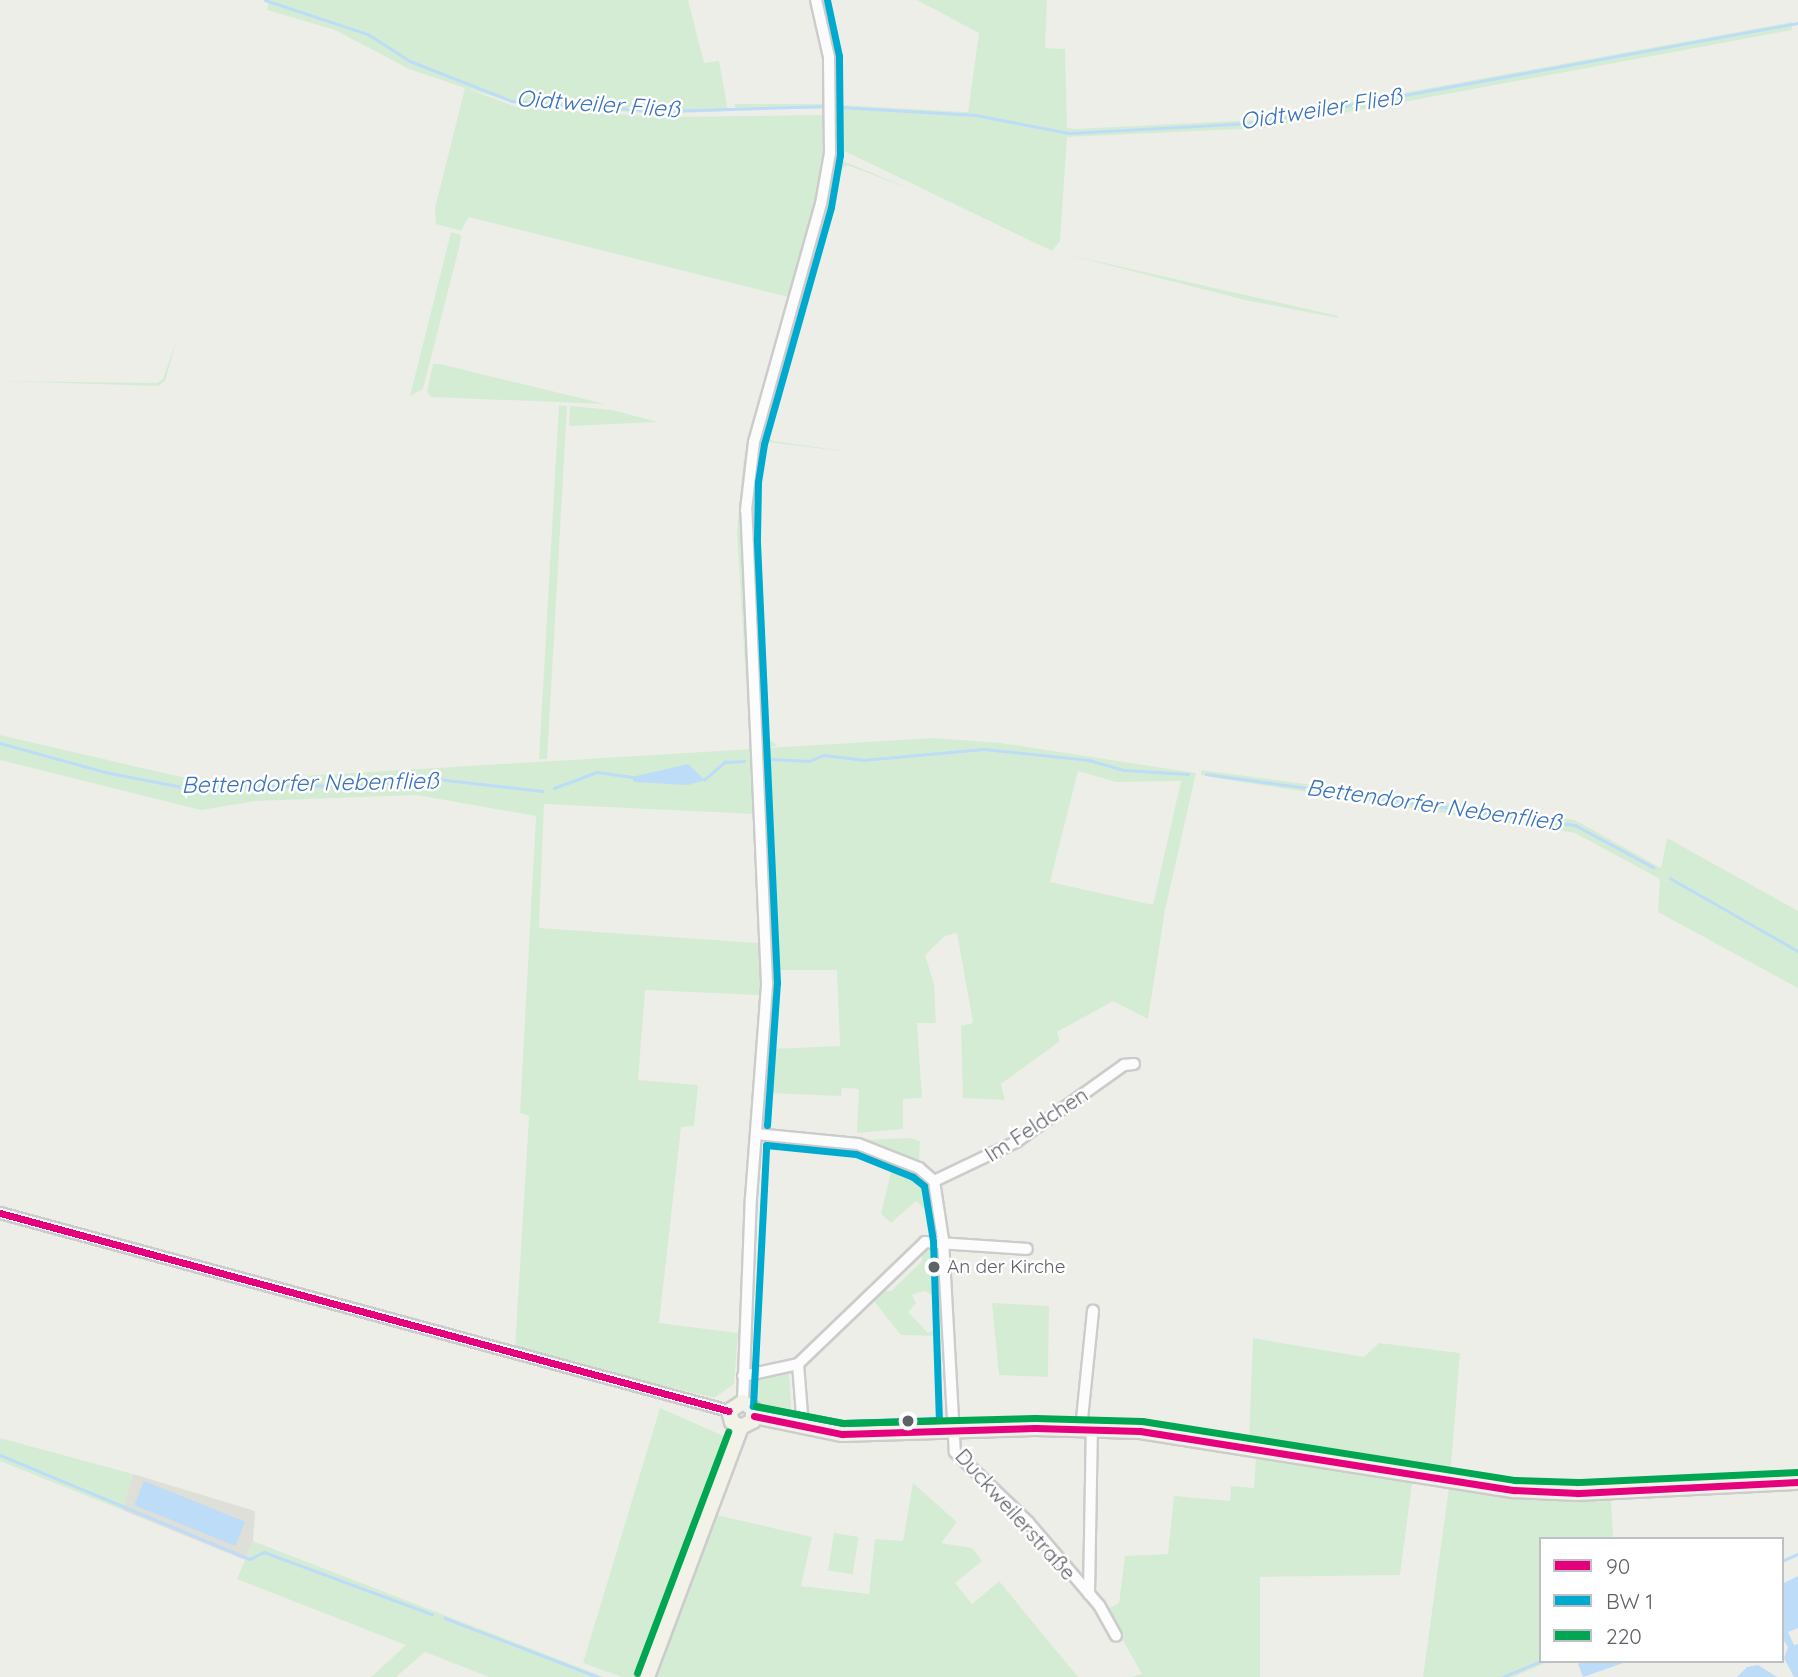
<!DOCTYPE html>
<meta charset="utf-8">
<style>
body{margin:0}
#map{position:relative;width:1798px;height:1677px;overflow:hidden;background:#eeeee9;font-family:Quicksand,sans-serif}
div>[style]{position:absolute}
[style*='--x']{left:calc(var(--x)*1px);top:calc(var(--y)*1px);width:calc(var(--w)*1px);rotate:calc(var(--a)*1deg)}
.industrial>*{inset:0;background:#dfdfda}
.green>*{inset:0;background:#d5ecd4;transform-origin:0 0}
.water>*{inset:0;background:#bddcf8;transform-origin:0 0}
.stream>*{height:2.5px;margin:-1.25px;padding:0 1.25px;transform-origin:1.25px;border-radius:1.25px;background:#bddcf8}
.roads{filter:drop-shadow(2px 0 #cbcccb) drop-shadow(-2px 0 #cbcccb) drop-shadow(0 2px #cbcccb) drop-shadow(0 -2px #cbcccb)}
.minor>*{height:10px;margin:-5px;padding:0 5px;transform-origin:5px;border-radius:5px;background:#fcfcfc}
.major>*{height:14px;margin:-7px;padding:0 7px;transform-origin:7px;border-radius:7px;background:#f3f2e9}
.bus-1>*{height:7px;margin:-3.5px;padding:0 3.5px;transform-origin:3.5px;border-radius:3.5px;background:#e5007d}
.bus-2>*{height:7px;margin:-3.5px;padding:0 3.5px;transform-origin:3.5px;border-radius:3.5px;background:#00a9ce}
.bus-3>*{height:7px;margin:-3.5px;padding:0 3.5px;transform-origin:3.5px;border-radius:3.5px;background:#00a651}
.dots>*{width:19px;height:19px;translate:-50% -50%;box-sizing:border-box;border:4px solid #fff;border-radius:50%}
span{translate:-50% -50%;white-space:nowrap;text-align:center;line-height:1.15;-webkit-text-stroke:5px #fff;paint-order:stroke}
.bus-label{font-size:19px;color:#5d6168}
.left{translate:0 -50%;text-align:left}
.street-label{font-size:21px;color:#5d6168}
.water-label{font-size:23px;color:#3972bd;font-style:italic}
.legend{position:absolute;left:1539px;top:1537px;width:245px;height:126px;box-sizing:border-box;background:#fff;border:2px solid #bec0c3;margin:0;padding:9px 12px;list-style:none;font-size:21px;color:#5d6168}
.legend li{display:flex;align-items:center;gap:14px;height:35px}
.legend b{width:35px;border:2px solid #bec0c3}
</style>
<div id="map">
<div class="industrial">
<div style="clip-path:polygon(133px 1474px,255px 1511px,253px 1541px,245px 1560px,122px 1510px)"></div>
</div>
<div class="green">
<div style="clip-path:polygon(269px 0,688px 0,704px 63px,719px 61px,728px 111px,661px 114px,523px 105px,465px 88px,517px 107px,661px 117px,824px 115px,827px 128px,817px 205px,792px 298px,469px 217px,461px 231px,436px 224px,435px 208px,465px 88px,409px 69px,335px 30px,267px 10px)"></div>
<div style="clip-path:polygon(917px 0,1047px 0,1045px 48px,1065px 49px,1067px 128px,1074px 129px,1255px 120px,1792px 22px,1792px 30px,1263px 128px,1067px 137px,1060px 241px,1052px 251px,838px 148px,838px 105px,968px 112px,979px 33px)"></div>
<div style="left:826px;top:104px;width:5px;height:91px;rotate:90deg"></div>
<div style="clip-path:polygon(833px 157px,916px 191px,847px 165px,835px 175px,763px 434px,773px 441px,858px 453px,767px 442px,760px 437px)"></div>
<div style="clip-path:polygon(451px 232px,461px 235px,460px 244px,423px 389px,410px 396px)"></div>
<div style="clip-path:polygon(1065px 254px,1338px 316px,1338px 318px,1245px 300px)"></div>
<div style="clip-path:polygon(178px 336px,165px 381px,158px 386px,0 381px,157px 383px,163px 379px)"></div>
<div style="clip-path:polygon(433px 364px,440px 364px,605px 404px,431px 397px,427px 392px)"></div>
<div style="clip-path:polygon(559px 405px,567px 406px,551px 690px,547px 759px,539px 759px)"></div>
<div style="clip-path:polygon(570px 406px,612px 410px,658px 422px,569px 426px)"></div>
<div style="clip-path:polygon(745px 444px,743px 493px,750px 747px,737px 532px)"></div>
<div style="clip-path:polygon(758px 445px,762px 445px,754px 525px,766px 737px,778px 746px,766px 747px,759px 692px,750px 494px)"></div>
<div style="clip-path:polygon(evenodd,0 735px,203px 782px,934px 738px,1001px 743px,1196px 773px,1165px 910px,1148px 1019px,1113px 1001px,1057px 1032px,1060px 1041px,1001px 1084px,1005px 1100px,963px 1098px,961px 1026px,973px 1023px,957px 933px,945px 936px,925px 955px,934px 984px,936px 1023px,917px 1023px,922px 1098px,903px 1099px,903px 1129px,857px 1133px,859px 1089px,842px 1088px,841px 1096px,768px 1093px,769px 1049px,840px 1046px,837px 970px,761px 970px,759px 995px,645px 990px,638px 1080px,698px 1085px,694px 1126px,681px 1127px,659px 1323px,738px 1333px,734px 1384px,714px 1398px,515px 1349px,529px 1116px,520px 1113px,536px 816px,416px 795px,256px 801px,201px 810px,0 760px,0 735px,1078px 771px,1116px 782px,1181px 781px,1153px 905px,1050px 882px,1078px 771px,0 735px,544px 804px,754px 814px,758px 943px,539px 928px,544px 804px)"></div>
<div style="clip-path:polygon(1201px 770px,1575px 820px,1661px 868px,1667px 839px,1671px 840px,1798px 911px,1798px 988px,1658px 912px,1660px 879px,1575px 833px,1229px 780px,1201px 775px)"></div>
<div style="clip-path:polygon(910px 1138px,920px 1141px,919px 1161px,860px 1140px)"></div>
<div style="clip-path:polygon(893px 1164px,928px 1181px,936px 1221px,916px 1201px,891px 1223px,881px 1214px)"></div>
<div style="clip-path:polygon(933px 1248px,942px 1301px,925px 1291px,917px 1293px,912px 1295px,916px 1303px,908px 1312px,928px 1333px,942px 1326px,942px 1336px,901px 1335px,873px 1300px,883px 1291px,891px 1291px,922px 1261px,922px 1254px)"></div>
<div style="clip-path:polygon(992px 1303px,1049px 1306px,1048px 1377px,999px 1375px)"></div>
<div style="clip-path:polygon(1253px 1338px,1364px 1357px,1379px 1343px,1460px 1353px,1450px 1478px,1249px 1441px)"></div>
<div style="clip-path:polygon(789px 1373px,792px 1419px,762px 1410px,751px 1382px)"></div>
<div style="clip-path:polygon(660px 1408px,726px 1437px,708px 1509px,640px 1677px,622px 1677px,583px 1663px)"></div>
<div style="clip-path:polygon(0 1438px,133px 1474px,122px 1510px,0 1461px)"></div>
<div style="clip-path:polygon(1256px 1456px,1412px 1483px,1400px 1575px,1260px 1577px,1260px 1677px,1131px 1677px,1142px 1674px,1106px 1610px,1119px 1603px,1125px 1556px,1168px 1554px,1174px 1496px,1230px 1501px,1231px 1486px,1254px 1488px)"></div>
<div style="clip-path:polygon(913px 1483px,957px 1522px,941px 1543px,972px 1548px,982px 1561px,955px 1583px,972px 1604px,999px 1581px,1078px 1677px,653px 1677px,717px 1515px,812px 1537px,801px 1586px,869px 1594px,875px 1539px,903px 1541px)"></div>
<div style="clip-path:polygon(1449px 1487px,1611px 1499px,1613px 1539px,1541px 1539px,1541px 1661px,1550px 1661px,1513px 1677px,1423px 1677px)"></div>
<div style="left:834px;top:1533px;width:25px;height:38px;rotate:9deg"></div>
<div style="clip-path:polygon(253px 1541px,604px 1677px,489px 1677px,425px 1652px,396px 1677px,371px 1677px,406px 1645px,237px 1579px)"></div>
</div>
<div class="water">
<div style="clip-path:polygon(688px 764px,705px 780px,688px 785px,634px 782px,632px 777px)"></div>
<div style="left:144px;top:1481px;width:109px;height:26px;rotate:22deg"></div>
<div style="clip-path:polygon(1798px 1576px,1798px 1628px,1788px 1632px,1794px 1645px,1798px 1644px,1798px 1677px,1794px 1677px,1784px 1658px,1788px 1647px,1782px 1638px,1782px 1584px)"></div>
<div style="clip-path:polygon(1584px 1661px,1629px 1661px,1583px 1677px,1578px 1664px)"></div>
<div style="clip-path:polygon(1758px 1665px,1777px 1677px,1737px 1677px,1747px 1667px)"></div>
</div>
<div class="stream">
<div style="--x:265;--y:0;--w:108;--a:18.3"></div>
<div style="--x:368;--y:34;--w:50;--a:32.7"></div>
<div style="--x:410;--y:61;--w:110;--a:21.4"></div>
<div style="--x:512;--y:101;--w:149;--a:3.8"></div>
<div style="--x:661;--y:111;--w:164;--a:-1.7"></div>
<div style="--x:839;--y:107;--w:137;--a:3.3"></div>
<div style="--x:976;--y:115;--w:95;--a:11"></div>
<div style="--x:1069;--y:133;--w:183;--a:-3.1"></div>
<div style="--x:1252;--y:123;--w:555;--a:-10.38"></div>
<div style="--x:0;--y:743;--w:109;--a:15.4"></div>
<div style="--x:105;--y:772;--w:78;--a:11"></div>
<div style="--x:182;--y:787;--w:195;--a:-0.6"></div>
<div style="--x:377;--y:785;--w:51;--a:-7.8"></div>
<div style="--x:428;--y:778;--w:115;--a:6.5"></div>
<div style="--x:772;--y:759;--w:37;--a:3"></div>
<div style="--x:809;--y:761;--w:16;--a:-22"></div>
<div style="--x:824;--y:755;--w:39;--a:7"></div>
<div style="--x:863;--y:760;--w:121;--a:-5.2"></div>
<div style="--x:984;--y:749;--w:106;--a:6"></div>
<div style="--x:1089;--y:760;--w:36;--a:16"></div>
<div style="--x:1124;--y:770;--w:64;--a:3.6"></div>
<div style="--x:1206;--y:774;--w:373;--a:7.9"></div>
<div style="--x:1575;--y:825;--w:89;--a:28.3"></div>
<div style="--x:704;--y:780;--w:28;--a:-41"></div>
<div style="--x:725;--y:762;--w:19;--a:-3"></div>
<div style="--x:554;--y:788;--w:46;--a:-20.4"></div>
<div style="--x:597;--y:772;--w:37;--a:8"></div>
<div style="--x:1670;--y:878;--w:147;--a:29.7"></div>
<div style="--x:0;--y:1455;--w:271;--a:22.6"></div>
<div style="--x:250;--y:1559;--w:16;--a:-27"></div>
<div style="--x:264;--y:1552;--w:179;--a:20.3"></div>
<div style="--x:1782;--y:1561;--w:17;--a:-24"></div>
<div style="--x:445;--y:1618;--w:164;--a:21.1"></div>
<div style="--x:1503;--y:1677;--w:41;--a:-22.8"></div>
</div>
<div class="roads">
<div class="minor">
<div style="--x:756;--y:1134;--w:102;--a:5.6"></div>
<div style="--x:858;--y:1144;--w:66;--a:21.5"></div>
<div style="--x:919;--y:1168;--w:20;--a:41"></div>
<div style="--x:934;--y:1181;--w:60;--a:81.3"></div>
<div style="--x:943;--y:1240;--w:212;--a:86.8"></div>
<div style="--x:955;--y:1452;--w:101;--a:43.8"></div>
<div style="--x:1028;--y:1522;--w:109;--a:49.5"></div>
<div style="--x:1099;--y:1605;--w:35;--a:61"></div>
<div style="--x:934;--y:1181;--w:91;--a:-25.4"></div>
<div style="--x:1016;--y:1142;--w:133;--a:-35.5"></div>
<div style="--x:1124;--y:1065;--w:10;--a:-6"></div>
<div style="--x:0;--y:1213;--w:755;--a:15.2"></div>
<div style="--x:798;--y:1364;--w:176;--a:-43.8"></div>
<div style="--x:925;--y:1242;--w:102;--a:3.9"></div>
<div style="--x:798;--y:1364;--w:64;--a:85.5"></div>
<div style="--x:743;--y:1376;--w:56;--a:-12.3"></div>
<div style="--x:743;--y:1402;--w:204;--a:-87.8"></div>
<div style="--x:751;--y:1198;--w:216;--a:-85.7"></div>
<div style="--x:767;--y:983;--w:473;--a:-92.5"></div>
<div style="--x:746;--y:510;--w:68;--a:-83.3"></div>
<div style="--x:754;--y:442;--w:247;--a:-74.3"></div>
<div style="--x:821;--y:204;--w:52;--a:-80"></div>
<div style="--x:830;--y:153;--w:96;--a:-90.6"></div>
<div style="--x:829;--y:57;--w:58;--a:-102.8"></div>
<div style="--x:1081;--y:1429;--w:119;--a:-84.2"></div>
<div style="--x:1089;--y:1594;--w:165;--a:-89"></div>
</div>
<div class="major">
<div style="--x:754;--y:1416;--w:90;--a:11.6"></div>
<div style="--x:842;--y:1434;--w:193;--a:-1.8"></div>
<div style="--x:1035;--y:1428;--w:105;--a:1.6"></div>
<div style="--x:1140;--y:1431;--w:379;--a:9"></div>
<div style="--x:1514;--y:1490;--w:64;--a:2.7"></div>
<div style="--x:1578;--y:1493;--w:220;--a:-2.9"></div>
<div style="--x:647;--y:1677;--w:267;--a:-69.4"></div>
<div style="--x:741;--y:1427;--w:13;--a:-27"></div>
<div style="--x:753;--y:1421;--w:12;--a:-90"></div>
<div style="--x:753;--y:1409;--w:12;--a:-145"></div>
<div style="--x:743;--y:1402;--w:17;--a:147"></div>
<div style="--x:729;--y:1411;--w:11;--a:75"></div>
<div style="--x:732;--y:1422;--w:10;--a:29"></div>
</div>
</div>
<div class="bus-1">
<div style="--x:0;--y:1213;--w:755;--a:15.2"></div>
<div style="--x:754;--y:1416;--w:90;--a:11.6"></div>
<div style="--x:842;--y:1434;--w:193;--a:-1.8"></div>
<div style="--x:1035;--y:1428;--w:105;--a:1.6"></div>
<div style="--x:1140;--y:1431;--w:379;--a:9"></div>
<div style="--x:1514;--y:1490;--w:64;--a:2.7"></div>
<div style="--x:1578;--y:1493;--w:220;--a:-2.9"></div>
</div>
<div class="bus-2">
<div style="--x:767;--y:1125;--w:142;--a:-86"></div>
<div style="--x:777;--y:983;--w:445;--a:-92.6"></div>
<div style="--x:757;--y:538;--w:56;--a:-89"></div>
<div style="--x:758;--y:482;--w:38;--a:-81"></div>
<div style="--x:764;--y:444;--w:246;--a:-74.2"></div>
<div style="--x:831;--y:207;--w:53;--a:-80.2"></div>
<div style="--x:840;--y:155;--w:99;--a:-90.6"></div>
<div style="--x:839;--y:56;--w:57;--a:-102.1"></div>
<div style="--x:766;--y:1145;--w:90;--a:5.7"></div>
<div style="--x:856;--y:1154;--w:61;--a:22"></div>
<div style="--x:913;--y:1177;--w:14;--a:39"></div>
<div style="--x:924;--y:1186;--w:56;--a:80.7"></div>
<div style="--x:933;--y:1241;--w:179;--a:88.1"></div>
<div style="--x:939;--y:1420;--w:96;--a:178.2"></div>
<div style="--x:843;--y:1423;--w:92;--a:-169.3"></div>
<div style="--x:753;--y:1406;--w:261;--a:-87.1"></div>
</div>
<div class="bus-3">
<div style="--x:756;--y:1406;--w:89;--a:11.1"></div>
<div style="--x:843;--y:1423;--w:192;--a:-1.5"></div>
<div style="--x:1035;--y:1418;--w:107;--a:1.6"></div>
<div style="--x:1142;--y:1421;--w:378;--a:9"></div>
<div style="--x:1515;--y:1480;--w:63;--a:1.8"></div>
<div style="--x:1578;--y:1482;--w:219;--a:-2.6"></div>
<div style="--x:637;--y:1673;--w:258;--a:-69.3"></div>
</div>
<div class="dots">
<div style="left:934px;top:1267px;background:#5d6168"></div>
<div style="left:908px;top:1421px;background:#5d6168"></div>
</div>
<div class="bus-label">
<span class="left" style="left:947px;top:1267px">An der Kirche</span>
</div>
<div class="street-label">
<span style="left:1036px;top:1124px;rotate:-33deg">Im Feldchen</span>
<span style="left:1016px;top:1514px;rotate:48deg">Duckweilerstraße</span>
</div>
<div class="water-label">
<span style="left:598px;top:104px;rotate:4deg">Oidtweiler Fließ</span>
<span style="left:1321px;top:109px;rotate:-9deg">Oidtweiler Fließ</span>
<span style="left:310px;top:783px;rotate:-1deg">Bettendorfer Nebenfließ</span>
<span style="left:1434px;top:805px;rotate:8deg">Bettendorfer Nebenfließ</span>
</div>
<ul class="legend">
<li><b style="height:9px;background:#e5007d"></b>90</li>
<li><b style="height:9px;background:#00a9ce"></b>BW 1</li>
<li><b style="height:9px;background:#00a651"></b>220</li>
</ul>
</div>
